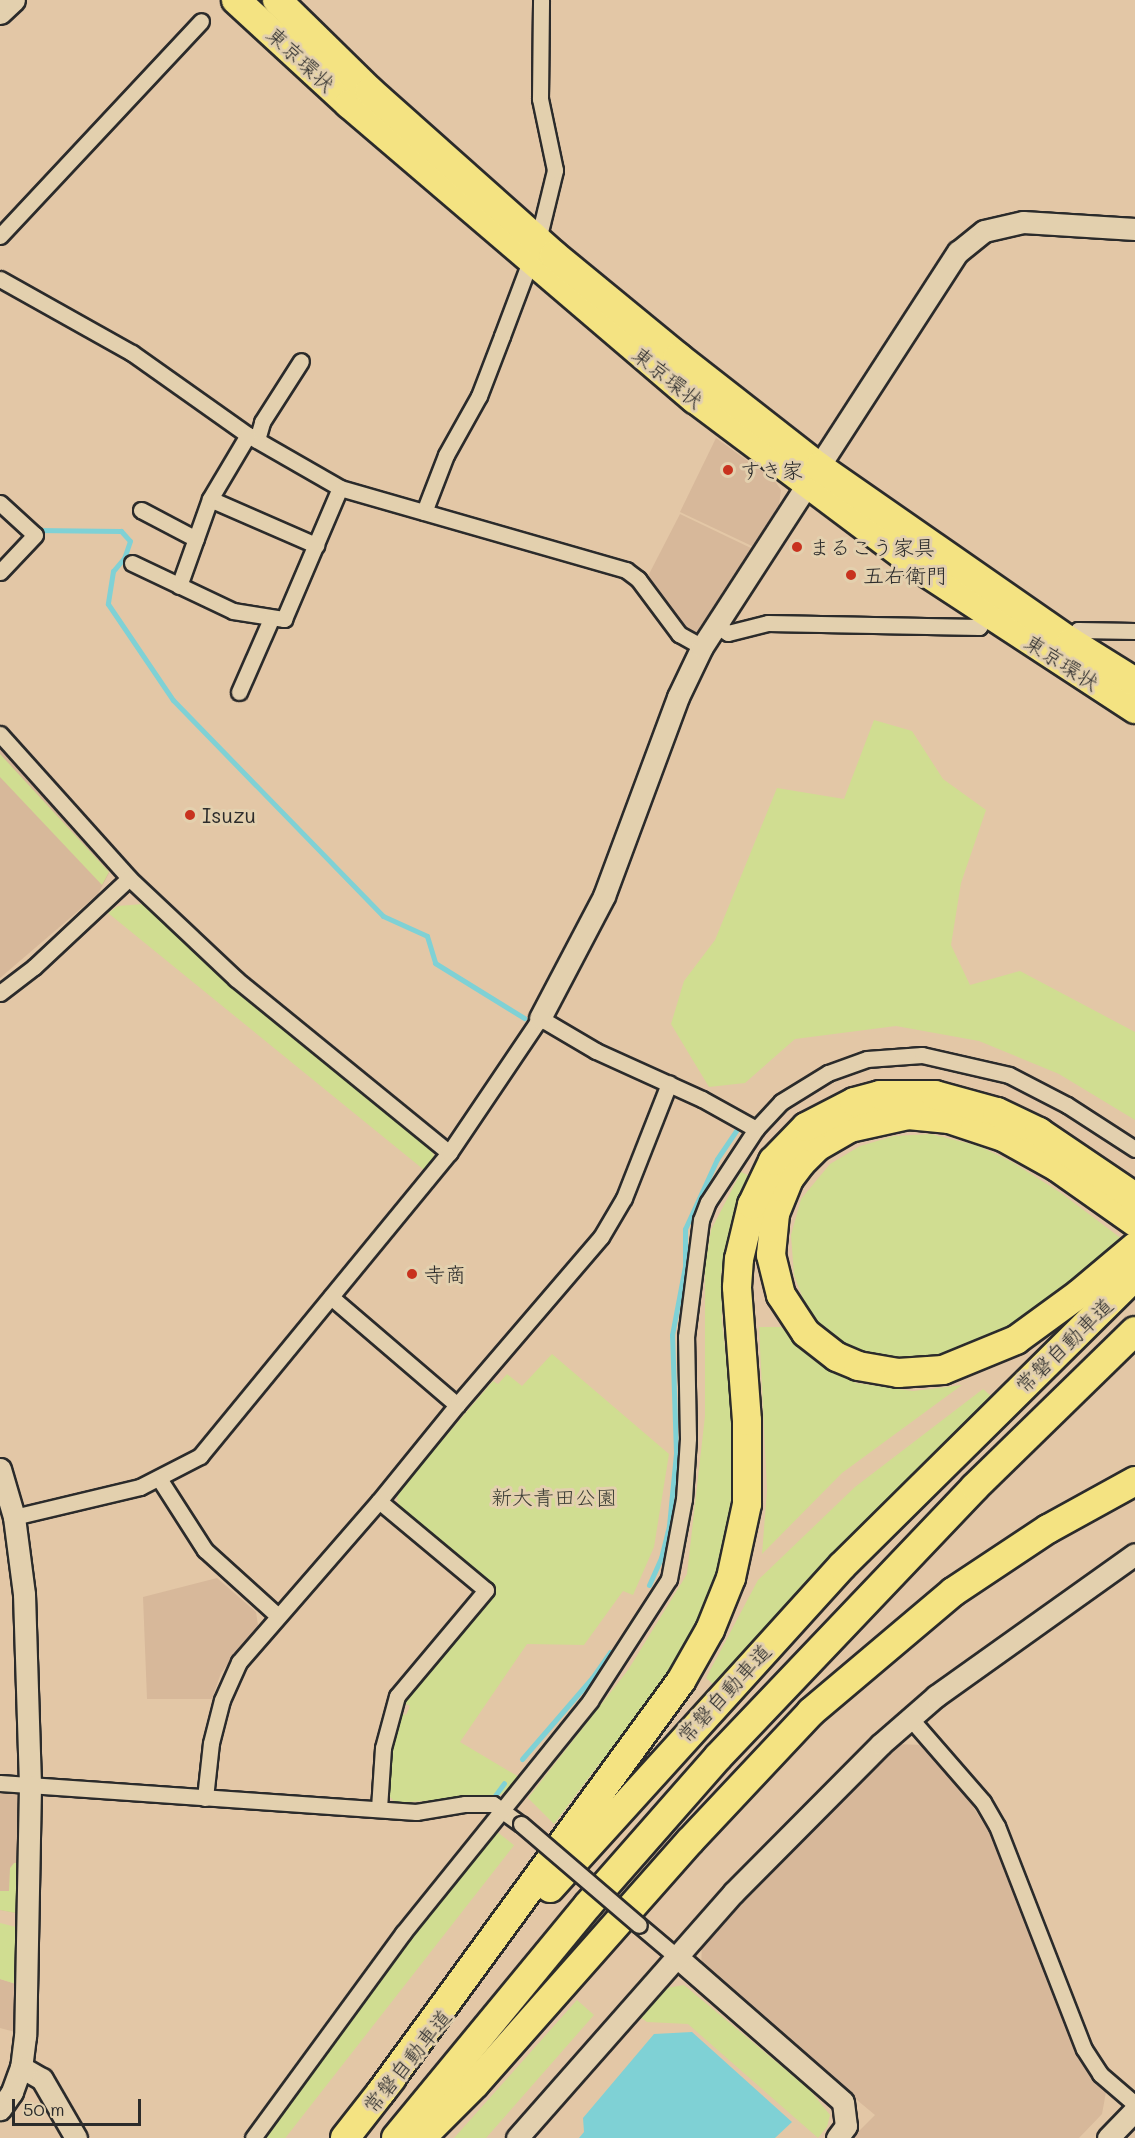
<!DOCTYPE html>
<meta charset="utf-8">
<style>
body{margin:0}
#map{position:relative;width:1135px;height:2138px;overflow:hidden;background:#e3c7a6;font-family:Mali,"Klee One",sans-serif}
div>[style]{position:absolute}
[style*='--x']{left:calc(var(--x)*1px);top:calc(var(--y)*1px);width:calc(var(--w)*1px);rotate:calc(var(--a)*1deg)}
.built>*{inset:0;background:#d7b89a}
.green>*{inset:0;background:#d0dd91;transform-origin:0 0}
.water>*{inset:0;background:#7fd1d5}
.stream>*{height:5px;margin:-2.5px;padding:0 2.5px;transform-origin:2.5px;border-radius:2.5px;background:#7fd1d5}
.roads{filter:drop-shadow(2px 0 #2b2b2b) drop-shadow(-2px 0 #2b2b2b) drop-shadow(0 2px #2b2b2b) drop-shadow(0 -2px #2b2b2b)}
.street>*{height:15px;margin:-7.5px;padding:0 7.5px;transform-origin:7.5px;border-radius:7.5px;background:#e3d0ae}
.secondary>*{height:21px;margin:-10.5px;padding:0 10.5px;transform-origin:10.5px;border-radius:10.5px;background:#e3d0ae}
.highway>*{height:28px;margin:-14px;padding:0 14px;transform-origin:14px;border-radius:14px;background:#f4e382}
.bridges{filter:drop-shadow(2px 0 #2b2b2b) drop-shadow(-2px 0 #2b2b2b) drop-shadow(0 2px #2b2b2b) drop-shadow(0 -2px #2b2b2b)}
.street-bridge>*{height:15px;margin:-7.5px;padding:0 7.5px;transform-origin:7.5px;border-radius:7.5px;background:#e3d0ae}
.dots>*{width:16px;height:16px;translate:-50% -50%;box-sizing:border-box;border:3px solid #e3d0ae;border-radius:50%}
span{translate:-50% -50%;white-space:nowrap;text-align:center;line-height:1.15;-webkit-text-stroke:6px #e3d0ae;paint-order:stroke}
.street-label{font-size:21px;color:#2b2b2b}
.poi-label{font-size:21px;color:#2b2b2b}
.left{translate:0 -50%;text-align:left}
.park-label{font-size:21px;color:#3c3d35}
.scale{position:absolute;left:12px;top:2099px;width:129px;height:27px;box-sizing:border-box;border:3px solid #2b2b2b;border-top:0;padding-left:8px;font-size:18px;line-height:21px;white-space:nowrap;color:#2b2b2b;-webkit-text-stroke:4px #e3d0ae;paint-order:stroke}
</style>
<div id="map">
<div class="built">
<div style="clip-path:polygon(716px 438px,774px 480px,781px 490px,779px 505px,754px 547px,680px 512px)"></div>
<div style="clip-path:polygon(680px 514px,755px 550px,699px 635px,694px 636px,675px 619px,647px 578px)"></div>
<div style="clip-path:polygon(0 742px,103px 857px,109px 873px,98px 894px,0 978px)"></div>
<div style="clip-path:polygon(217px 1578px,256px 1612px,258px 1625px,221px 1673px,212px 1699px,147px 1699px,143px 1597px)"></div>
<div style="clip-path:polygon(895px 1744px,924px 1745px,958px 1783px,994px 1840px,1067px 2030px,1080px 2059px,1106px 2092px,1102px 2114px,1079px 2138px,852px 2138px,875px 2115px,701px 1970px,702px 1942px)"></div>
<div style="clip-path:polygon(0 1789px,21px 1790px,16px 1913px,0 1910px)"></div>
<div style="clip-path:polygon(0 1979px,16px 1984px,15px 2032px,0 2028px)"></div>
</div>
<div class="green">
<div style="clip-path:polygon(874px 720px,912px 731px,943px 779px,986px 810px,961px 883px,951px 945px,970px 985px,1020px 971px,1135px 1032px,1135px 1120px,1059px 1074px,979px 1041px,896px 1026px,795px 1039px,745px 1083px,709px 1087px,671px 1024px,684px 981px,715px 940px,777px 788px,844px 799px)"></div>
<div style="clip-path:polygon(0 754px,109px 872px,102px 885px,0 777px)"></div>
<div style="clip-path:polygon(143px 904px,204px 961px,429px 1147px,434px 1155px,429px 1174px,108px 913px,118px 906px)"></div>
<div style="clip-path:polygon(931px 1134px,979px 1146px,1012px 1162px,1061px 1193px,1122px 1239px,1076px 1281px,998px 1337px,947px 1360px,890px 1365px,840px 1349px,810px 1317px,794px 1275px,791px 1235px,801px 1199px,830px 1164px,860px 1146px,894px 1136px)"></div>
<div style="clip-path:polygon(741px 1172px,750px 1176px,733px 1217px,721px 1274px,722px 1321px,733px 1421px,730px 1528px,707px 1621px,630px 1740px,599px 1764px,554px 1824px,528px 1798px,628px 1670px,687px 1574px,705px 1416px,705px 1268px,711px 1230px)"></div>
<div style="clip-path:polygon(759px 1327px,781px 1327px,813px 1360px,856px 1383px,913px 1391px,962px 1385px,842px 1473px,762px 1554px,767px 1490px)"></div>
<div style="clip-path:polygon(552px 1354px,669px 1454px,654px 1547px,633px 1595px,623px 1591px,584px 1645px,527px 1644px,460px 1742px,519px 1777px,501px 1795px,396px 1803px,387px 1794px,389px 1755px,400px 1713px,406px 1715px,410px 1706px,404px 1703px,416px 1685px,496px 1589px,398px 1507px,397px 1493px,493px 1381px,498px 1384px,507px 1374px,522px 1386px)"></div>
<div style="clip-path:polygon(983px 1389px,991px 1396px,714px 1685px,706px 1678px,758px 1580px,855px 1487px)"></div>
<div style="left:496px;top:1831px;width:23px;height:383px;rotate:38deg"></div>
<div style="clip-path:polygon(14px 1863px,17px 1863px,16px 1913px,0 1910px,0 1891px,9px 1891px,10px 1868px)"></div>
<div style="clip-path:polygon(0 1923px,16px 1927px,16px 1984px,0 1979px)"></div>
<div style="clip-path:polygon(684px 1985px,809px 2089px,830px 2115px,827px 2127px,818px 2138px,688px 2024px,647px 2022px,640px 2017px,661px 1989px)"></div>
<div style="clip-path:polygon(577px 2000px,594px 2015px,486px 2138px,454px 2138px)"></div>
</div>
<div class="water">
<div style="clip-path:polygon(692px 2032px,792px 2122px,775px 2138px,579px 2138px,584px 2132px,583px 2118px,654px 2034px)"></div>
</div>
<div class="stream">
<div style="--x:35;--y:530;--w:86;--a:0.7"></div>
<div style="--x:121;--y:531;--w:13;--a:48"></div>
<div style="--x:130;--y:541;--w:18;--a:109"></div>
<div style="--x:124;--y:558;--w:17;--a:130"></div>
<div style="--x:113;--y:571;--w:33;--a:99"></div>
<div style="--x:108;--y:604;--w:116;--a:55.9"></div>
<div style="--x:173;--y:700;--w:301;--a:45.8"></div>
<div style="--x:383;--y:916;--w:48;--a:24.4"></div>
<div style="--x:427;--y:936;--w:28;--a:73"></div>
<div style="--x:435;--y:963;--w:105;--a:31.7"></div>
<div style="--x:649;--y:1585;--w:30;--a:-66"></div>
<div style="--x:661;--y:1558;--w:33;--a:-76"></div>
<div style="--x:669;--y:1526;--w:73;--a:-84.5"></div>
<div style="--x:676;--y:1453;--w:118;--a:-91.9"></div>
<div style="--x:672;--y:1335;--w:70;--a:-79.3"></div>
<div style="--x:685;--y:1266;--w:37;--a:-90"></div>
<div style="--x:685;--y:1229;--w:77;--a:-65.4"></div>
<div style="--x:717;--y:1159;--w:37;--a:-56"></div>
<div style="--x:522;--y:1759;--w:107;--a:-49.2"></div>
<div style="--x:592;--y:1678;--w:32;--a:-55"></div>
<div style="--x:494;--y:1797;--w:17;--a:-54"></div>
</div>
<div class="roads">
<div class="street">
<div style="--x:0;--y:236;--w:294;--a:-46.9"></div>
<div style="--x:0;--y:279;--w:151;--a:29.3"></div>
<div style="--x:132;--y:353;--w:142;--a:35.3"></div>
<div style="--x:248;--y:435;--w:106;--a:29.9"></div>
<div style="--x:340;--y:488;--w:298;--a:16"></div>
<div style="--x:626;--y:570;--w:15;--a:37"></div>
<div style="--x:638;--y:579;--w:69;--a:53.3"></div>
<div style="--x:679;--y:634;--w:26;--a:29"></div>
<div style="--x:257;--y:440;--w:19;--a:-74"></div>
<div style="--x:262;--y:422;--w:72;--a:-57.4"></div>
<div style="--x:210;--y:499;--w:116;--a:23.5"></div>
<div style="--x:0;--y:503;--w:47;--a:42.4"></div>
<div style="--x:35;--y:535;--w:51;--a:133.4"></div>
<div style="--x:141;--y:510;--w:62;--a:27.8"></div>
<div style="--x:424;--y:512;--w:61;--a:-68.9"></div>
<div style="--x:446;--y:455;--w:68;--a:-60.8"></div>
<div style="--x:479;--y:396;--w:64;--a:-69"></div>
<div style="--x:502;--y:336;--w:103;--a:-69.4"></div>
<div style="--x:538;--y:240;--w:72;--a:-76.3"></div>
<div style="--x:555;--y:170;--w:73;--a:-101.9"></div>
<div style="--x:540;--y:99;--w:99;--a:-89.4"></div>
<div style="--x:132;--y:563;--w:112;--a:25.4"></div>
<div style="--x:233;--y:611;--w:52;--a:8.9"></div>
<div style="--x:284;--y:619;--w:142;--a:-66.9"></div>
<div style="--x:179;--y:586;--w:92;--a:-70.4"></div>
<div style="--x:210;--y:499;--w:74;--a:-59.3"></div>
<div style="--x:716;--y:625;--w:14;--a:34"></div>
<div style="--x:728;--y:633;--w:41;--a:-14"></div>
<div style="--x:768;--y:623;--w:211;--a:1.1"></div>
<div style="--x:979;--y:627;--w:16;--a:-55"></div>
<div style="--x:1070;--y:646;--w:18;--a:-63"></div>
<div style="--x:1078;--y:630;--w:57;--a:1"></div>
<div style="--x:239;--y:692;--w:80;--a:-66.3"></div>
<div style="--x:0;--y:734;--w:193;--a:48.1"></div>
<div style="--x:129;--y:878;--w:147;--a:43.3"></div>
<div style="--x:236;--y:979;--w:275;--a:39.2"></div>
<div style="--x:0;--y:993;--w:43;--a:-37.4"></div>
<div style="--x:34;--y:967;--w:130;--a:-43.1"></div>
<div style="--x:331;--y:1297;--w:166;--a:40.6"></div>
<div style="--x:457;--y:1405;--w:124;--a:129.1"></div>
<div style="--x:457;--y:1405;--w:221;--a:-49.4"></div>
<div style="--x:601;--y:1237;--w:45;--a:-59.5"></div>
<div style="--x:624;--y:1198;--w:123;--a:-68.5"></div>
<div style="--x:160;--y:1480;--w:83;--a:57.3"></div>
<div style="--x:205;--y:1550;--w:98;--a:42.1"></div>
<div style="--x:14;--y:1517;--w:130;--a:-13.4"></div>
<div style="--x:140;--y:1487;--w:68;--a:-27.3"></div>
<div style="--x:200;--y:1456;--w:392;--a:-50.6"></div>
<div style="--x:449;--y:1153;--w:163;--a:-56"></div>
<div style="--x:540;--y:1018;--w:65;--a:30.5"></div>
<div style="--x:596;--y:1051;--w:116;--a:24.4"></div>
<div style="--x:702;--y:1099;--w:62;--a:29.1"></div>
<div style="--x:910;--y:1718;--w:111;--a:49"></div>
<div style="--x:983;--y:1802;--w:28;--a:60"></div>
<div style="--x:997;--y:1826;--w:239;--a:68.7"></div>
<div style="--x:1084;--y:2049;--w:30;--a:57"></div>
<div style="--x:1100;--y:2074;--w:46;--a:40.6"></div>
<div style="--x:0;--y:1783;--w:417;--a:4"></div>
<div style="--x:416;--y:1812;--w:50;--a:-9.3"></div>
<div style="--x:465;--y:1804;--w:28;--a:0"></div>
<div style="--x:493;--y:1804;--w:34;--a:36"></div>
<div style="--x:205;--y:1798;--w:55;--a:-83.8"></div>
<div style="--x:211;--y:1743;--w:44;--a:-75.7"></div>
<div style="--x:222;--y:1700;--w:42;--a:-65.9"></div>
<div style="--x:239;--y:1662;--w:213;--a:-49"></div>
<div style="--x:379;--y:1501;--w:139;--a:39.8"></div>
<div style="--x:486;--y:1590;--w:138;--a:130"></div>
<div style="--x:397;--y:1696;--w:54;--a:105.1"></div>
<div style="--x:383;--y:1748;--w:61;--a:93.8"></div>
<div style="--x:639;--y:1925;--w:50;--a:40.1"></div>
<div style="--x:253;--y:2138;--w:254;--a:-53.8"></div>
<div style="--x:403;--y:1933;--w:298;--a:-51.1"></div>
<div style="--x:590;--y:1701;--w:145;--a:-57.1"></div>
<div style="--x:669;--y:1579;--w:81;--a:-79.4"></div>
<div style="--x:684;--y:1499;--w:61;--a:-86.2"></div>
<div style="--x:688;--y:1438;--w:101;--a:-91.1"></div>
<div style="--x:686;--y:1337;--w:118;--a:-82.7"></div>
<div style="--x:701;--y:1220;--w:19;--a:-69"></div>
<div style="--x:708;--y:1202;--w:87;--a:-56.7"></div>
<div style="--x:756;--y:1129;--w:37;--a:-47"></div>
<div style="--x:781;--y:1102;--w:55;--a:-31.7"></div>
<div style="--x:828;--y:1073;--w:41;--a:-19.7"></div>
<div style="--x:867;--y:1059;--w:55;--a:-4.2"></div>
<div style="--x:922;--y:1055;--w:89;--a:12.9"></div>
<div style="--x:1009;--y:1075;--w:65;--a:27.3"></div>
<div style="--x:1067;--y:1105;--w:81;--a:32.9"></div>
</div>
<div class="secondary">
<div style="--x:0;--y:13;--w:19;--a:-43"></div>
<div style="--x:540;--y:1018;--w:138;--a:-62.3"></div>
<div style="--x:604;--y:896;--w:212;--a:-69.6"></div>
<div style="--x:678;--y:697;--w:55;--a:-64.4"></div>
<div style="--x:702;--y:647;--w:471;--a:-57.1"></div>
<div style="--x:958;--y:252;--w:33;--a:-39"></div>
<div style="--x:984;--y:231;--w:40;--a:-13"></div>
<div style="--x:1023;--y:222;--w:112;--a:3.6"></div>
<div style="--x:0;--y:1469;--w:50;--a:73.7"></div>
<div style="--x:14;--y:1517;--w:78;--a:82.6"></div>
<div style="--x:24;--y:1594;--w:192;--a:88.2"></div>
<div style="--x:30;--y:1786;--w:250;--a:91.1"></div>
<div style="--x:25;--y:2036;--w:31;--a:97"></div>
<div style="--x:21;--y:2067;--w:27;--a:110"></div>
<div style="--x:12;--y:2092;--w:21;--a:125"></div>
<div style="--x:677;--y:1957;--w:220;--a:41.1"></div>
<div style="--x:843;--y:2102;--w:24;--a:83"></div>
<div style="--x:846;--y:2126;--w:15;--a:127"></div>
<div style="--x:21;--y:2067;--w:24;--a:30"></div>
<div style="--x:42;--y:2079;--w:68;--a:60"></div>
<div style="--x:517;--y:2138;--w:327;--a:-48.6"></div>
<div style="--x:733;--y:1893;--w:210;--a:-45.2"></div>
<div style="--x:881;--y:1744;--w:73;--a:-41.1"></div>
<div style="--x:936;--y:1696;--w:244;--a:-35.5"></div>
<div style="--x:1108;--y:2138;--w:39;--a:-46"></div>
</div>
<div class="highway">
<div style="--x:236;--y:0;--w:154;--a:42.6"></div>
<div style="--x:349;--y:104;--w:455;--a:40.5"></div>
<div style="--x:695;--y:399;--w:286;--a:36.9"></div>
<div style="--x:924;--y:571;--w:252;--a:33.2"></div>
<div style="--x:277;--y:0;--w:130;--a:44.4"></div>
<div style="--x:370;--y:91;--w:246;--a:41.7"></div>
<div style="--x:554;--y:255;--w:161;--a:39.4"></div>
<div style="--x:678;--y:357;--w:179;--a:38"></div>
<div style="--x:819;--y:467;--w:307;--a:34.8"></div>
<div style="--x:1071;--y:642;--w:75;--a:32"></div>
<div style="--x:1135;--y:1222;--w:95;--a:-144.8"></div>
<div style="--x:1057;--y:1167;--w:62;--a:-150.9"></div>
<div style="--x:1003;--y:1137;--w:57;--a:-161.6"></div>
<div style="--x:949;--y:1119;--w:41;--a:-174.4"></div>
<div style="--x:908;--y:1115;--w:59;--a:167.4"></div>
<div style="--x:850;--y:1128;--w:39;--a:150"></div>
<div style="--x:816;--y:1148;--w:21;--a:135"></div>
<div style="--x:801;--y:1163;--w:20;--a:127"></div>
<div style="--x:789;--y:1179;--w:38;--a:112"></div>
<div style="--x:775;--y:1214;--w:41;--a:95.6"></div>
<div style="--x:771;--y:1255;--w:41;--a:76"></div>
<div style="--x:781;--y:1295;--w:45;--a:56.7"></div>
<div style="--x:806;--y:1333;--w:39;--a:38"></div>
<div style="--x:837;--y:1357;--w:23;--a:23"></div>
<div style="--x:858;--y:1366;--w:41;--a:9.9"></div>
<div style="--x:898;--y:1373;--w:45;--a:-3.8"></div>
<div style="--x:943;--y:1370;--w:79;--a:-22.3"></div>
<div style="--x:1016;--y:1340;--w:78;--a:-36.1"></div>
<div style="--x:1079;--y:1294;--w:73;--a:-40"></div>
<div style="--x:550;--y:1888;--w:435;--a:-47.8"></div>
<div style="--x:842;--y:1566;--w:412;--a:-44.7"></div>
<div style="--x:381;--y:2092;--w:509;--a:-53.87"></div>
<div style="--x:681;--y:1681;--w:59;--a:-60.4"></div>
<div style="--x:710;--y:1630;--w:56;--a:-68"></div>
<div style="--x:731;--y:1578;--w:76;--a:-77.8"></div>
<div style="--x:747;--y:1504;--w:83;--a:-90"></div>
<div style="--x:747;--y:1421;--w:134;--a:-94.3"></div>
<div style="--x:737;--y:1287;--w:28;--a:-86"></div>
<div style="--x:739;--y:1259;--w:56;--a:-76.5"></div>
<div style="--x:752;--y:1205;--w:49;--a:-64.5"></div>
<div style="--x:773;--y:1161;--w:47;--a:-45.9"></div>
<div style="--x:806;--y:1127;--w:54;--a:-27.5"></div>
<div style="--x:854;--y:1102;--w:27;--a:-15"></div>
<div style="--x:880;--y:1095;--w:55;--a:0"></div>
<div style="--x:935;--y:1095;--w:64;--a:15.3"></div>
<div style="--x:997;--y:1112;--w:47;--a:25.5"></div>
<div style="--x:1039;--y:1132;--w:116;--a:34.1"></div>
<div style="--x:345;--y:2138;--w:76;--a:-51.9"></div>
<div style="--x:396;--y:2138;--w:302;--a:-50.5"></div>
<div style="--x:588;--y:1905;--w:197;--a:-48.7"></div>
<div style="--x:718;--y:1757;--w:373;--a:-46.4"></div>
<div style="--x:975;--y:1487;--w:223;--a:-44.3"></div>
<div style="--x:421;--y:2138;--w:76;--a:-45"></div>
<div style="--x:475;--y:2084;--w:324;--a:-48.5"></div>
<div style="--x:690;--y:1841;--w:177;--a:-46.8"></div>
<div style="--x:811;--y:1712;--w:186;--a:-40.2"></div>
<div style="--x:953;--y:1592;--w:114;--a:-33.6"></div>
<div style="--x:1048;--y:1529;--w:99;--a:-28.9"></div>
</div>
</div>
<div class="bridges">
<div class="street-bridge">
<div style="--x:521;--y:1824;--w:155;--a:40.6"></div>
</div>
</div>
<div class="dots">
<div style="left:728px;top:470px;background:#c8321e"></div>
<div style="left:797px;top:547px;background:#c8321e"></div>
<div style="left:851px;top:575px;background:#c8321e"></div>
<div style="left:190px;top:815px;background:#c8321e"></div>
<div style="left:412px;top:1274px;background:#c8321e"></div>
</div>
<div class="street-label">
<span style="left:301px;top:59px;rotate:43deg">東京環状</span>
<span style="left:668px;top:377px;rotate:39deg">東京環状</span>
<span style="left:1062px;top:662px;rotate:33deg">東京環状</span>
<span style="left:1064px;top:1345px;rotate:-44deg">常磐自動車道</span>
<span style="left:724px;top:1693px;rotate:-47deg">常磐自動車道</span>
<span style="left:407px;top:2061px;rotate:-51deg">常磐自動車道</span>
</div>
<div class="poi-label">
<span class="left" style="left:740px;top:470px">すき家</span>
<span class="left" style="left:809px;top:547px">まるこう家具</span>
<span class="left" style="left:863px;top:575px">五右衛門</span>
<span class="left" style="left:202px;top:815px">Isuzu</span>
<span class="left" style="left:424px;top:1274px">寺商</span>
</div>
<div class="park-label">
<span style="left:554px;top:1497px">新大青田公園</span>
</div>
<div class="scale">50 m</div>
</div>
